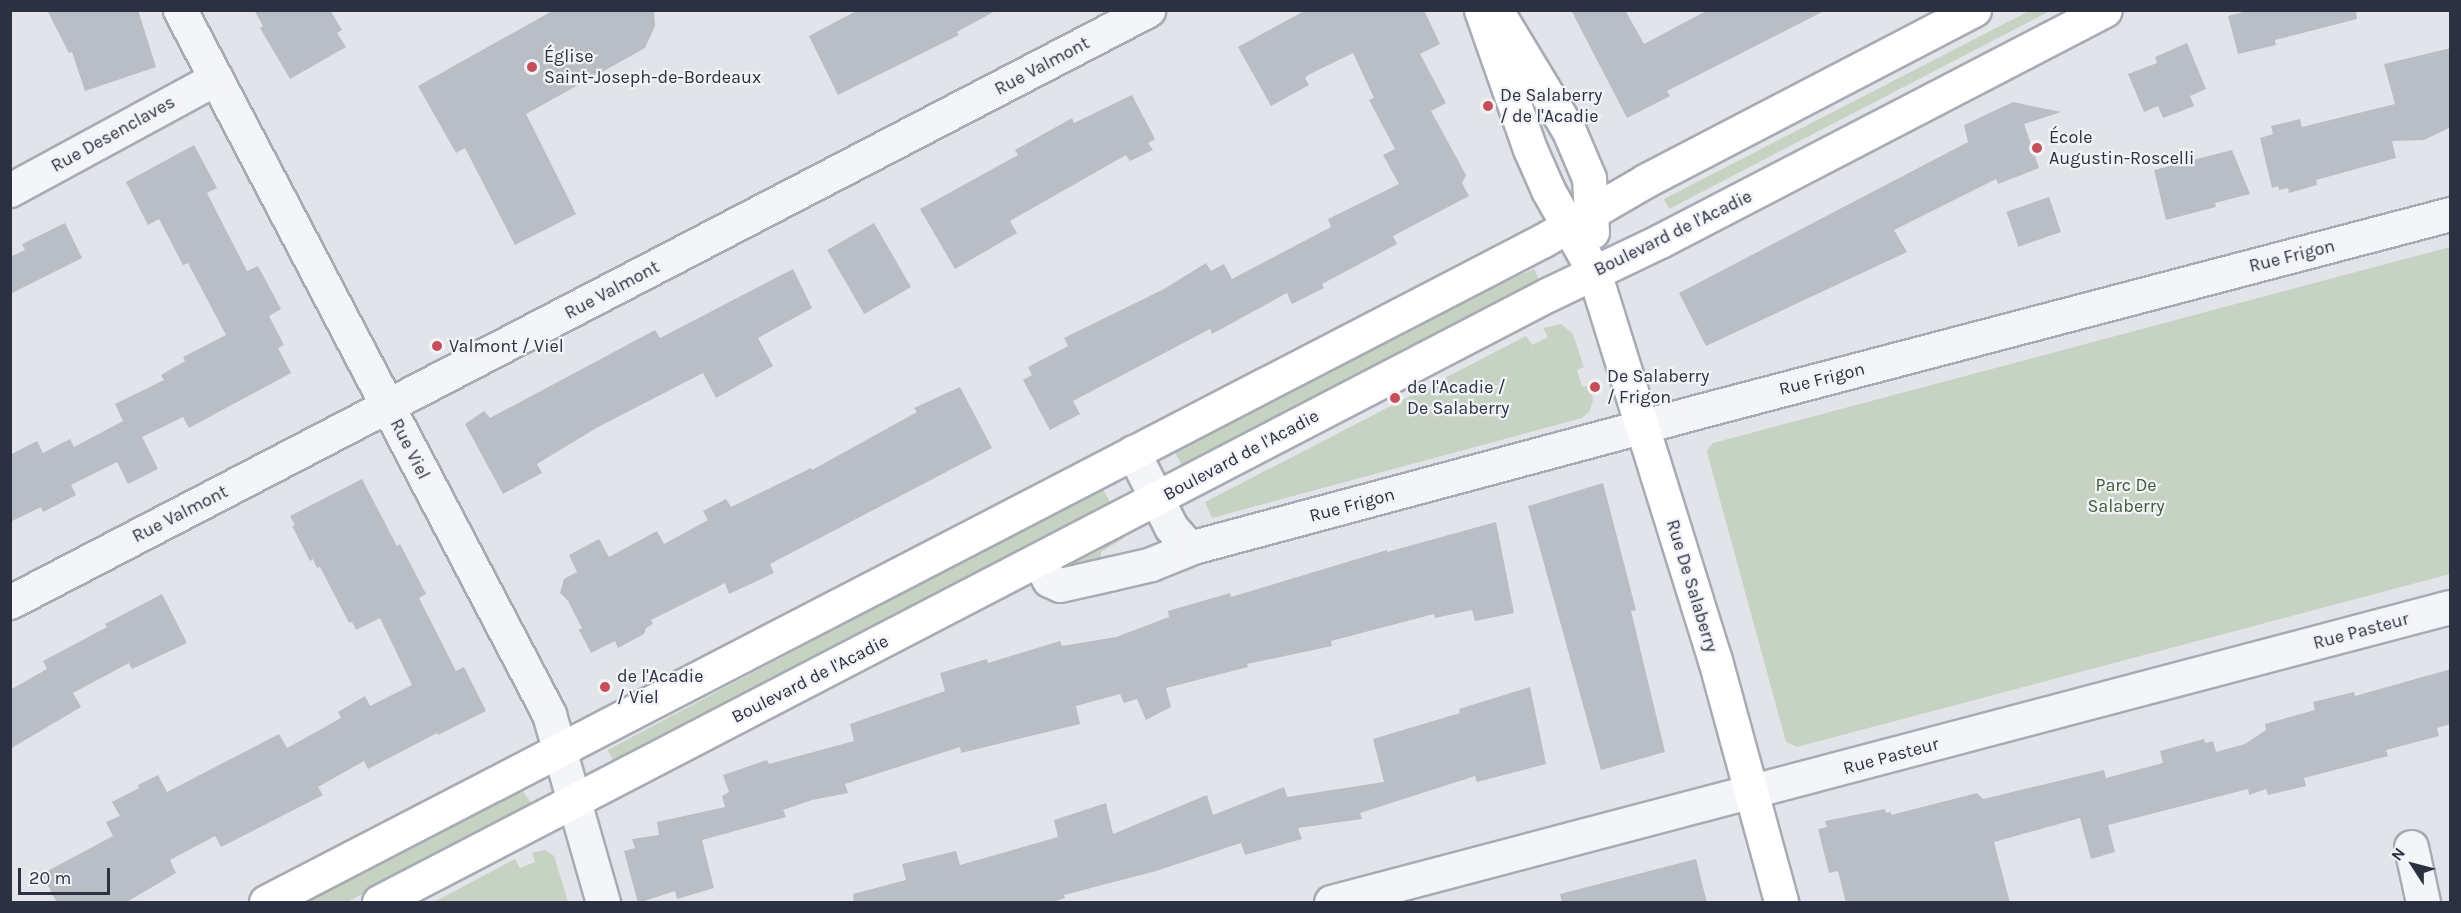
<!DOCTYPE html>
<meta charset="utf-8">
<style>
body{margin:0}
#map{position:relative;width:2461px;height:913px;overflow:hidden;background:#e2e4e9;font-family:Karla,sans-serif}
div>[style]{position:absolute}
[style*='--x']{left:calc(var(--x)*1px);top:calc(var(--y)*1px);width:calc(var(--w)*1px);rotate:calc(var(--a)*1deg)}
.green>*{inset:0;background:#c6d3c3;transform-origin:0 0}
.building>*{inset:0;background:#b9bdc6;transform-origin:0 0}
.roads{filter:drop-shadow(2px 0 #a7abb3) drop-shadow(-2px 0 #a7abb3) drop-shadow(0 2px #a7abb3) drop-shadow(0 -2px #a7abb3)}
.street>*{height:33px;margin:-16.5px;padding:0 16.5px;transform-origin:16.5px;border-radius:16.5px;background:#f4f5f8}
.secondary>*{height:33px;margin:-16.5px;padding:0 16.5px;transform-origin:16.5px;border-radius:16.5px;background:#fff}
.dots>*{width:16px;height:16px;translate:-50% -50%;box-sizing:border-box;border:3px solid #f1f3f7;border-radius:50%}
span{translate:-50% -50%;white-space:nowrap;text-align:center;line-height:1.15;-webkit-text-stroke:4.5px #f1f3f7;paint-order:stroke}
.poi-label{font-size:18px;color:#2b3140}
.left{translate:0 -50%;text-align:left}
.street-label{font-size:18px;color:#2b3140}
.park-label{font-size:18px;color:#3d5b39}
.frame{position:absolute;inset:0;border:12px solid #2b3140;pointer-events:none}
.north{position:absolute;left:2383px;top:835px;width:60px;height:60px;-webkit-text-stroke:4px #f1f3f7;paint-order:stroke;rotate:306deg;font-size:16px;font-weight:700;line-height:24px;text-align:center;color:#2b3140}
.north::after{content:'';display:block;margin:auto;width:21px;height:27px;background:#2b3140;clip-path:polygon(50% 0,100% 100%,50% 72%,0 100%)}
.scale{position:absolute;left:18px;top:868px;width:92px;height:27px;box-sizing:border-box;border:3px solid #2b3140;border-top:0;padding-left:8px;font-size:18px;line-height:21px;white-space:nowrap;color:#2b3140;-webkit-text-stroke:4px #f1f3f7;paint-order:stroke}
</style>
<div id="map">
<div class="green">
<div style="clip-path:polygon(2029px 11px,2050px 11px,1669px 209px,1664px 199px)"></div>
<div style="clip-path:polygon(2450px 247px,2450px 574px,1797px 747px,1786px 742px,1708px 456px,1707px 451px,1713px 443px)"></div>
<div style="clip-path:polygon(1534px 269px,1540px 281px,1183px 467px,1173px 449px,1443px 309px)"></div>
<div style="clip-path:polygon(1561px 324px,1573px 334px,1584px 367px,1577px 370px,1582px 387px,1590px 385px,1593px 400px,1590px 411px,1582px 418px,1212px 518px,1205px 502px,1526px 336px,1532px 345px,1548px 337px,1543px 328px)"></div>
<div style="left:1102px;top:487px;width:19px;height:560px;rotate:62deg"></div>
<div style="clip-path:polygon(1125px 534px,1124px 538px,1101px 552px,1101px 563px,1066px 567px)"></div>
<div style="clip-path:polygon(521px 788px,533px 806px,347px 902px,301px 902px)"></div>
<div style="clip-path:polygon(545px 850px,554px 856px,568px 902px,434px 902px,515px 859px,520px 868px,535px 862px,532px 853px)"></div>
</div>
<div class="building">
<div style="clip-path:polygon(47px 10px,138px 10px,156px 67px,85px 91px,72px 52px,69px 53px)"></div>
<div style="clip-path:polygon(254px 10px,330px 10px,342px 30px,337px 33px,346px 47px,290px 79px,260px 28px,263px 26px)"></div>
<div style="clip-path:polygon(554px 10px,654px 10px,655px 26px,645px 48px,526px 114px,576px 214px,515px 245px,465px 148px,456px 153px,418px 86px)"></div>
<div style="clip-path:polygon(858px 10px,997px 10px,957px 32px,959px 35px,838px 95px,809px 36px)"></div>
<div style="clip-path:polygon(1306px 10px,1424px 10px,1440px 44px,1420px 54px,1446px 103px,1431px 111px,1466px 175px,1462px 183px,1469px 196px,1393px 236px,1397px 244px,1322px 284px,1324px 288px,1292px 304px,1287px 293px,1212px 334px,1210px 329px,1073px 401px,1080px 414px,1050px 430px,1023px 380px,1032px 375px,1028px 367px,1068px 346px,1064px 338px,1164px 289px,1206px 263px,1211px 271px,1224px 264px,1232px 279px,1331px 227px,1328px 219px,1399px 184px,1383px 155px,1395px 149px,1369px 100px,1374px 98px,1353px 53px,1308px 75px,1305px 78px,1309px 85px,1271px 106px,1238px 47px)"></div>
<div style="clip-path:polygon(1571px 10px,1625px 10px,1644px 44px,1708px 10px,1826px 10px,1667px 91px,1670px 96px,1627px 118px)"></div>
<div style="clip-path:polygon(2250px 10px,2356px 10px,2357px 19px,2275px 40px,2276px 45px,2238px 54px,2228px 16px)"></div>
<div style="clip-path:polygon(2187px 43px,2206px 89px,2190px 96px,2194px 106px,2163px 118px,2158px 106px,2144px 112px,2128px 74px,2157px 63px,2155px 57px)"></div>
<div style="clip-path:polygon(2451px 48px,2451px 127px,2424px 140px,2392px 141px,2396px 158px,2316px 180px,2317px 185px,2289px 193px,2288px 188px,2279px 190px,2278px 186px,2272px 188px,2260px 138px,2273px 134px,2271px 126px,2300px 119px,2302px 127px,2395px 104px,2384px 64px)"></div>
<div style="clip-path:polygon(1132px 95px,1155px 139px,1148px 143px,1153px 150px,1130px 161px,1126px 155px,1010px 221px,1017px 233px,955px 269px,920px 209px,1018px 155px,1015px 150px,1072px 118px,1074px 123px)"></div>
<div style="clip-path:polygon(2013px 102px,2061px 112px,2024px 124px,2039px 168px,1998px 184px,1996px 179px,1894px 230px,1907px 252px,1706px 346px,1679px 293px,1968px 142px,1964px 125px)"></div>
<div style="clip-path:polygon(194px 145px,217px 188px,207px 193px,247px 271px,258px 266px,281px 309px,269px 316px,284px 345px,278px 348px,291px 373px,189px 428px,183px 417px,142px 437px,158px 469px,128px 484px,117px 462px,71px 485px,76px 495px,43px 512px,41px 507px,10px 522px,10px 455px,37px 441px,43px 453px,70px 439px,74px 447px,123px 421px,115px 404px,164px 380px,161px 375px,185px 361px,183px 357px,226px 335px,188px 263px,183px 265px,159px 219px,148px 225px,126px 182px)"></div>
<div style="clip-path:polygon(2232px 150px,2250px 194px,2215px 203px,2216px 207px,2166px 220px,2154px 170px)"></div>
<div style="left:2049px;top:197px;width:37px;height:45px;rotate:71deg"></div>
<div style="clip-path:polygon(65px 223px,82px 258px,10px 294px,10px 257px,25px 250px,22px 244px)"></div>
<div style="left:874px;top:223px;width:74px;height:54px;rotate:60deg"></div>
<div style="clip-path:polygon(793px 269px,812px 308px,758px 338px,773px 366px,716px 398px,703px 373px,598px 427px,537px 464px,542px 473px,503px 494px,465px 424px,484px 411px,490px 418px,655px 330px,660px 338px)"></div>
<div style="clip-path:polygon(960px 387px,992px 448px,770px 564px,774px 573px,729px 594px,725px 583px,651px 620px,653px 624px,646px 628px,644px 634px,618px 648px,615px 641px,591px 653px,579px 630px,582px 628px,568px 601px,560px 593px,564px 579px,577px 572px,569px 555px,599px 539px,609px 557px,657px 531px,664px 544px,708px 520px,703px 511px,726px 499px,731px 507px,811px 468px,812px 470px,917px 412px,914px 408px)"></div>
<div style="clip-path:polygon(362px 479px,397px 546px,400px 544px,426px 594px,419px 598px,456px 671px,464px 667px,486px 711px,438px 735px,437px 733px,368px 769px,364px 761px,318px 787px,323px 795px,221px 847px,215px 836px,170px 860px,176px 873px,125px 903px,57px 903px,42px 874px,113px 836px,106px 822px,120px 816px,112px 802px,139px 788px,138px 785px,158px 775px,167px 792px,279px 734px,287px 748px,341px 718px,338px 712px,365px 696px,370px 706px,412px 685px,380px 618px,356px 630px,352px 622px,349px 623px,320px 567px,317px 568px,313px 559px,310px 561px,292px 526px,295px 525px,290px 516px)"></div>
<div style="clip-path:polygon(1603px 483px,1636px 610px,1631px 611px,1665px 752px,1601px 770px,1528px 506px)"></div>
<div style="clip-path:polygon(1496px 522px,1514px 613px,1475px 621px,1472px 610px,1435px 618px,1434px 614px,1331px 641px,1332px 646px,1247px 664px,1248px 667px,1166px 688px,1171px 707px,1146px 720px,1137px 699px,1124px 703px,1120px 694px,1076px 706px,1080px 724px,961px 753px,960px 747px,845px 784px,848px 793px,812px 800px,783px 810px,786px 817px,702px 840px,714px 888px,677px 899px,675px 891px,638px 903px,624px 851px,635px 848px,632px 839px,659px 835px,657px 822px,725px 807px,722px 796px,729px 792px,723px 775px,767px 760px,769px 764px,854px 741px,850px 724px,945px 691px,940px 673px,987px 659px,988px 663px,1060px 641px,1062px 646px,1116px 637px,1169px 617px,1168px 611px,1230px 593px,1231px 597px,1387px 550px,1387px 552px)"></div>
<div style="clip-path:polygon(162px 594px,187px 643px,132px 669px,129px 663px,73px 693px,81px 707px,10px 749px,10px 690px,47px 669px,43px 661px,107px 627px,105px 624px)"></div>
<div style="clip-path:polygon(2451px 669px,2451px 724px,2437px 728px,2439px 736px,2386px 750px,2388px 756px,2304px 778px,2306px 786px,2268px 795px,2266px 789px,2249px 795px,2248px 789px,2108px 825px,2115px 852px,2091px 859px,2080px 818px,1994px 842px,2010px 903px,1846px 903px,1838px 871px,1829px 873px,1818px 829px,1827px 827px,1825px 821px,1885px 809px,1886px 813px,1891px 812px,1891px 815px,1977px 793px,1983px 799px,2104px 770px,2106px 778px,2163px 763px,2160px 751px,2204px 739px,2205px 743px,2213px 741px,2216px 752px,2245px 744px,2266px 730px,2265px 724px,2315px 710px,2313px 702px,2354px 692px,2355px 696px)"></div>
<div style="clip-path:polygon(1530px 687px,1546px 764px,1477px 782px,1475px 776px,1360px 813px,1362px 819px,1298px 828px,1302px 839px,1245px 855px,1241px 843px,1156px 871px,1064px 895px,1065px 898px,1050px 903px,854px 903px,853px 894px,906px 880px,902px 864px,956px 851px,960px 865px,1058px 837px,1054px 820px,1106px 803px,1113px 834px,1207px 795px,1213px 815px,1284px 787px,1287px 797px,1384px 782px,1373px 739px,1460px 713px,1459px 709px)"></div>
<div style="clip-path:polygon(1696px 859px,1707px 903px,1562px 903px,1560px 894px)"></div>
</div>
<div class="roads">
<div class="street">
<div style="--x:180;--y:10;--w:795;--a:62.34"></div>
<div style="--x:549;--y:714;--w:196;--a:74"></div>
<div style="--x:10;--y:190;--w:234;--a:-28.5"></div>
<div style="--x:1133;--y:452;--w:84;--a:63.1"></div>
<div style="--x:1171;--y:527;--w:20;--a:49"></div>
<div style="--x:1184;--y:542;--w:10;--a:29"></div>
<div style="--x:1038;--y:560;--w:23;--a:61"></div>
<div style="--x:1049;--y:580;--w:12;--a:24"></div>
<div style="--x:1060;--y:585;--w:54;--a:-12.8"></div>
<div style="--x:1113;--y:573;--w:39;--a:-13"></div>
<div style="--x:1151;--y:564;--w:45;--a:-22"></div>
<div style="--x:1193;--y:547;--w:521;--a:-15.02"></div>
<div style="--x:1696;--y:412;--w:780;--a:-14.71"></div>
<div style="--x:10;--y:602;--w:1283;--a:-27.48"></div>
<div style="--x:2411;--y:847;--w:56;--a:77.7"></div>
<div style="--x:1331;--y:902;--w:1157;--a:-14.77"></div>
</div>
<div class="secondary">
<div style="--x:1481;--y:10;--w:147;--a:70.6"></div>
<div style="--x:1530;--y:149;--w:45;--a:66.3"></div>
<div style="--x:1548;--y:190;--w:94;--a:60.7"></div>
<div style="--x:1594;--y:272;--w:406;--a:72.7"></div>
<div style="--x:1715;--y:660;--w:251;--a:74.7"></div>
<div style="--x:1496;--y:10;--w:141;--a:58.9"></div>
<div style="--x:1569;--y:131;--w:51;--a:66.9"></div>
<div style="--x:1589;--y:178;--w:54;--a:86.8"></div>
<div style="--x:266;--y:902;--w:1437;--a:-27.39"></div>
<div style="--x:1542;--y:241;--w:119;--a:-30.2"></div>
<div style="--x:1645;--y:181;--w:371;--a:-27.5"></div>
<div style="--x:379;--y:902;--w:1316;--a:-27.46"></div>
<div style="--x:1547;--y:295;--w:125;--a:-25.5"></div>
<div style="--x:1660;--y:241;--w:501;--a:-27.43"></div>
</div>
</div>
<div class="dots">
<div style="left:532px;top:67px;background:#c74e58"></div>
<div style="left:1488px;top:106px;background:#c74e58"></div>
<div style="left:2037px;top:148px;background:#c74e58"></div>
<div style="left:437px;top:346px;background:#c74e58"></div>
<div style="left:1595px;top:387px;background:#c74e58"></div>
<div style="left:1395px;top:398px;background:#c74e58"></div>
<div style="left:605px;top:687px;background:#c74e58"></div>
</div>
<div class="poi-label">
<span class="left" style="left:544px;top:67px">Église<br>Saint-Joseph-de-Bordeaux</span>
<span class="left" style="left:1500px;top:106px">De Salaberry<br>/ de l'Acadie</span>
<span class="left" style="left:2049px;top:148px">École<br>Augustin-Roscelli</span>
<span class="left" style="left:449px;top:346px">Valmont / Viel</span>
<span class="left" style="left:1607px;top:387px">De Salaberry<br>/ Frigon</span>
<span class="left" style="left:1407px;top:398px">de l'Acadie /<br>De Salaberry</span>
<span class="left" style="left:617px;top:687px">de l'Acadie<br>/ Viel</span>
</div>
<div class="street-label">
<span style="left:1042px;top:66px;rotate:-28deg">Rue Valmont</span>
<span style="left:113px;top:134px;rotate:-29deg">Rue Desenclaves</span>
<span style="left:1673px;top:233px;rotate:-26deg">Boulevard de l'Acadie</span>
<span style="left:2292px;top:256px;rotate:-14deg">Rue Frigon</span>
<span style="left:612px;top:290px;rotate:-28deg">Rue Valmont</span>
<span style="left:1822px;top:379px;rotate:-14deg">Rue Frigon</span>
<span style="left:410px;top:449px;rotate:63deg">Rue Viel</span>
<span style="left:1241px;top:455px;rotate:-28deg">Boulevard de l'Acadie</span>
<span style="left:1352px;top:505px;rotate:-15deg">Rue Frigon</span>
<span style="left:180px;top:514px;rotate:-27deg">Rue Valmont</span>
<span style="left:1692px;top:586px;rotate:73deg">Rue De Salaberry</span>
<span style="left:2361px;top:631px;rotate:-15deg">Rue Pasteur</span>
<span style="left:810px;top:679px;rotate:-27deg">Boulevard de l'Acadie</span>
<span style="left:1891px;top:756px;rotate:-15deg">Rue Pasteur</span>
</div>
<div class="park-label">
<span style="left:2126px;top:496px">Parc De<br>Salaberry</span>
</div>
<div class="frame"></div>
<div class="north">N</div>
<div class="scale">20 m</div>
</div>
